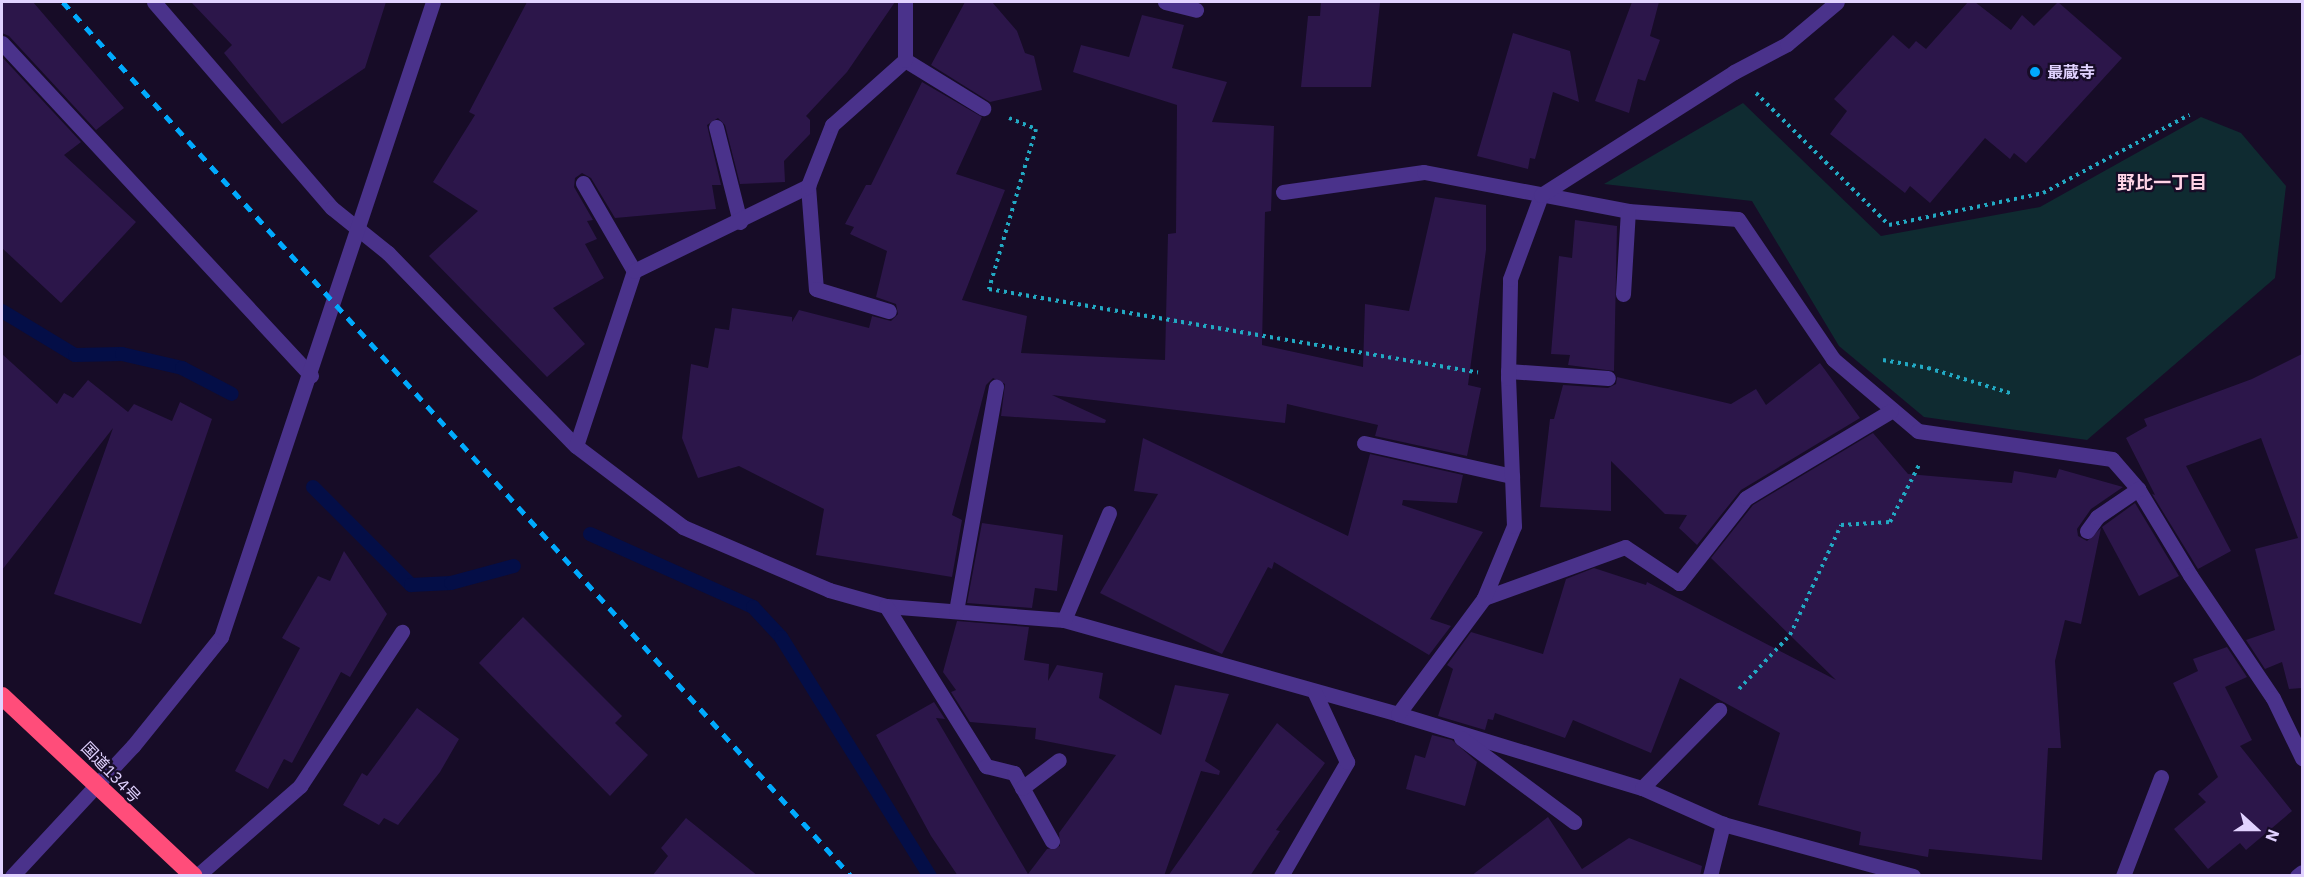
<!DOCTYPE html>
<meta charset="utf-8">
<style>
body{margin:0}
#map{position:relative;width:2304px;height:877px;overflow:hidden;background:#170c27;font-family:"IBM Plex Sans","Noto Sans JP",sans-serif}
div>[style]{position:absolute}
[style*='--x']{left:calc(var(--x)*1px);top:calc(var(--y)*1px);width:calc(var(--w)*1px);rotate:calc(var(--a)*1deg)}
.green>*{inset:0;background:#0f2b31}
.stream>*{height:14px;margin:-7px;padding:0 7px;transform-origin:7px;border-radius:7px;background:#040e47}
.building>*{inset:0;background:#2c164a}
.path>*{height:4px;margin-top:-2px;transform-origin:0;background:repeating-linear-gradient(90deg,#22a9c3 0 3px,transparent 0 7.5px)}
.minor>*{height:15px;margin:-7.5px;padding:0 7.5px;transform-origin:7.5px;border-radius:7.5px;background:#4a328b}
.highway>*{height:18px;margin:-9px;padding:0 9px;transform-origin:9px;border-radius:9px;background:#ff4d7a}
.rail>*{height:4.5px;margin-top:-2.25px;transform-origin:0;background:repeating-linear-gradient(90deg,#00aafd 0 9px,transparent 0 17px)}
.dots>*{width:16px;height:16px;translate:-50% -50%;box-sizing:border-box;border:3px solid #170c27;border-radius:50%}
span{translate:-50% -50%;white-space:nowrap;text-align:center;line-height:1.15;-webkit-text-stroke:4.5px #170c27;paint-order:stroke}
.poi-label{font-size:16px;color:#e1d2ff;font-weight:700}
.left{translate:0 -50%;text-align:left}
.street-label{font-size:16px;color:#e1d2ff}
.neighbourhood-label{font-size:18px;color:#ffd4e6;font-weight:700}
.frame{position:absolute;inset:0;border:3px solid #e1d2ff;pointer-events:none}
.north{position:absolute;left:2226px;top:799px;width:60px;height:60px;-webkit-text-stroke:4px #170c27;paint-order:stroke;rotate:111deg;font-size:16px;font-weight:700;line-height:24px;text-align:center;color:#e1d2ff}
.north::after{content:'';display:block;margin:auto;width:21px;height:27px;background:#e1d2ff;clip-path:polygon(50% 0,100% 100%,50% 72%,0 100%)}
</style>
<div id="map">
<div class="green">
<div style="clip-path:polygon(1743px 103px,1881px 236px,2040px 207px,2201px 117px,2241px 133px,2286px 186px,2275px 278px,2087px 440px,1924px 417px,1839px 346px,1752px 201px,1604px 184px)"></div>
</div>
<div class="stream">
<div style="--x:2;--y:311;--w:85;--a:31.1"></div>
<div style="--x:75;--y:355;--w:47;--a:-1.2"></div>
<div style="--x:122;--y:354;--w:62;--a:13.1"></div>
<div style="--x:182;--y:368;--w:56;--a:27.5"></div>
<div style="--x:313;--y:487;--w:139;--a:45"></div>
<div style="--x:411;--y:585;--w:40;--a:-2.9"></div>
<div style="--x:451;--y:583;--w:65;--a:-15.1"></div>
<div style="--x:590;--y:534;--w:179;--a:24.1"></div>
<div style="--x:753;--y:607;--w:41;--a:47"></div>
<div style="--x:781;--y:637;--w:282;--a:58.1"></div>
</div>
<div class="building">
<div style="clip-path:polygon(2px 2px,33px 2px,124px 108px,96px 130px,9px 36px,2px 33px)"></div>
<div style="clip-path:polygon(191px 2px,386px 2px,365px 68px,282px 124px,224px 53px,232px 45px)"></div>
<div style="clip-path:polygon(527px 2px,895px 2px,847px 72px,806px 116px,810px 120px,810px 134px,784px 161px,785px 182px,740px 184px,725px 125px,718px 118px,707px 125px,721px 185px,712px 185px,716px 209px,615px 218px,591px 178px,582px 173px,575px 178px,574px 187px,593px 220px,587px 221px,597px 239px,585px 244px,604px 278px,553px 308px,585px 344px,547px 377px,429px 256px,478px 211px,433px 182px,475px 115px,469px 112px)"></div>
<div style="clip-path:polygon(965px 2px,992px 2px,1017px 31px,1025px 53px,1034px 56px,1042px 90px,990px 102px,931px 65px)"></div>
<div style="clip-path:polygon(1321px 2px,1380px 3px,1371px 87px,1301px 87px,1308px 16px,1320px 16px)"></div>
<div style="clip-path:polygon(1632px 2px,1659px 2px,1650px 36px,1660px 40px,1645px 81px,1638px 79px,1629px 113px,1595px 101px)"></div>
<div style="clip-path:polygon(1968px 2px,1975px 2px,2011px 30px,2022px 15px,2034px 26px,2058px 2px,2122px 58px,2026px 163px,2014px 153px,2010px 159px,1985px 138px,1930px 203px,1910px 186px,1905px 193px,1830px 134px,1847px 111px,1834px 99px,1893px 35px,1909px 49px,1916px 41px,1926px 49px)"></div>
<div style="clip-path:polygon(1142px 15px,1184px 25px,1172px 68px,1227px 82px,1212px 122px,1274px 126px,1271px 211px,1265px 212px,1262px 345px,1363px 367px,1365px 304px,1409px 311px,1435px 197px,1486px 205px,1486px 250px,1468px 385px,1481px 388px,1467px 456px,1375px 436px,1378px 425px,1287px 404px,1285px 423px,1052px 395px,1106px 420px,1105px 423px,1001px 416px,1005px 384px,993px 378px,986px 385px,952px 515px,962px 520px,952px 577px,816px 555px,824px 509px,739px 466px,698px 478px,682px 438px,691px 364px,708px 368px,715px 328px,729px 330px,732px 308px,792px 317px,792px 322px,799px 310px,869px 328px,872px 316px,891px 321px,898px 314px,896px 304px,876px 297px,887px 251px,850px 234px,854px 227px,845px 224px,866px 185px,871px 185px,922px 82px,982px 117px,956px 174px,1005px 190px,962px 300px,1027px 316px,1021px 353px,1165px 360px,1168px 234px,1176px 233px,1177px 105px,1073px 72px,1081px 45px,1129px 57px)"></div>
<div style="clip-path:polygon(1513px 33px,1570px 51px,1579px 102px,1553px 92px,1535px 159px,1530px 158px,1528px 169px,1477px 156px)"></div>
<div style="clip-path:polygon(2px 57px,81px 142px,64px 155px,136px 222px,61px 303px,2px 248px)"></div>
<div style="clip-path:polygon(1575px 220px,1617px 226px,1614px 371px,1568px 365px,1570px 355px,1551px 354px,1559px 256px,1572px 258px)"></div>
<div style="clip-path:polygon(2px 354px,57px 404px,64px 393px,73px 398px,88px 380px,128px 412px,134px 404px,172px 421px,180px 402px,212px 419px,141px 624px,54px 594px,113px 428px,2px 570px)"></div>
<div style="clip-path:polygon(2302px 354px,2302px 688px,2289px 689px,2282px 662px,2265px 669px,2246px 640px,2275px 630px,2255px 549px,2298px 538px,2261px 438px,2186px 466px,2231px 551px,2198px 569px,2152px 494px,2155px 495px,2126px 438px,2147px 426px,2144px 419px,2252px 379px)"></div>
<div style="clip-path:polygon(1820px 363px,1860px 418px,1741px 490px,1697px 545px,1679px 528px,1687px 515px,1665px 514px,1611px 461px,1611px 511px,1540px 507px,1550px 419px,1554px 419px,1563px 385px,1608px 388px,1616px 384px,1617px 377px,1731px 404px,1756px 389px,1766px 405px)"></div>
<div style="clip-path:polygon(1873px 433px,1908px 474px,2012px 483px,2014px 471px,2056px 478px,2059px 469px,2123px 487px,2091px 509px,2077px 529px,2078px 536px,2087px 541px,2101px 528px,2081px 624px,2065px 620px,2055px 661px,2061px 748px,2048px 748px,2042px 860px,1929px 849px,1928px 857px,1859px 845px,1861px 832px,1758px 805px,1780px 733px,1680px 678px,1651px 753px,1573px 720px,1565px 738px,1495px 713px,1493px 720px,1488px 719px,1485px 730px,1438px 716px,1453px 669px,1447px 665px,1471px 632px,1543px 654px,1566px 579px,1594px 568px,1646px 585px,1647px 582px,1836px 680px,1711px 558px,1753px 505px)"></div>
<div style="clip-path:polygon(1143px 438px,1348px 536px,1370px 454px,1463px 475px,1457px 503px,1403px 500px,1402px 505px,1483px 532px,1430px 619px,1451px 626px,1429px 655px,1274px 562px,1272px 569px,1268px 567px,1222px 654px,1100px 593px,1158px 494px,1134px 491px)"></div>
<div style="clip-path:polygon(2135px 503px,2179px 576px,2139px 596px,2102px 527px)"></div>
<div style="clip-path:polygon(982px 523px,1063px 535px,1057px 591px,1035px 588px,1032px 608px,967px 603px)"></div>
<div style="clip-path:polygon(344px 551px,387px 614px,350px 677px,341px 672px,292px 763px,284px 759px,268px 789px,235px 771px,300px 648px,282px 638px,318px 576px,330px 581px)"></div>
<div style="clip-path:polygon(523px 617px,622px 716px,615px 723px,648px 755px,610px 796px,479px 663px)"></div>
<div style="clip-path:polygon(957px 621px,1029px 627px,1024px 660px,1049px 664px,1048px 681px,1057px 665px,1103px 673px,1099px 698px,1161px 735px,1175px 685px,1229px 694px,1205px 761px,1220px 771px,1219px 775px,1201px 771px,1164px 876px,958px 876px,931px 836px,876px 735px,934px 702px,945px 719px,936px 718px,1028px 874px,1047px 849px,1060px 846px,1059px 833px,1116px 755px,1035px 739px,1036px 728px,970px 722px,951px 692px,956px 690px,943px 672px)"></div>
<div style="clip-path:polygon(2227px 647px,2247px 677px,2225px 687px,2252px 740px,2240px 746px,2292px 811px,2246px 850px,2240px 843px,2208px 869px,2174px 829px,2206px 802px,2198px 794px,2218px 777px,2173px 683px,2198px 671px,2193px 659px)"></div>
<div style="clip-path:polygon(417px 708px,459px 739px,440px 772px,398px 825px,384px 818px,379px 825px,343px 805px,362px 773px,367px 776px)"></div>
<div style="clip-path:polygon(1277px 723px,1325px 763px,1276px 830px,1280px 831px,1250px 876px,1168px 876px)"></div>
<div style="clip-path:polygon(1432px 735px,1452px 740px,1477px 762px,1465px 806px,1406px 789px,1415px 755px,1425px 758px)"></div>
<div style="clip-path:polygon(1548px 817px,1582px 869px,1629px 838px,1702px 866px,1700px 876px,1471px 876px)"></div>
<div style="clip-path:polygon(686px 818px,758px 876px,652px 876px,668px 856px,661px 848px)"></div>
</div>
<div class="path">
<div style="--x:1756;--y:93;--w:187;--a:44.8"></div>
<div style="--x:1889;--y:225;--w:157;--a:-11.7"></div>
<div style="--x:2043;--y:193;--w:166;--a:-28.1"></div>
<div style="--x:1009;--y:118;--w:29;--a:22"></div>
<div style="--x:1036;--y:129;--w:167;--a:106.4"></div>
<div style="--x:989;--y:289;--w:496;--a:9.7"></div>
<div style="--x:1883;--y:360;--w:46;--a:10.1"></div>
<div style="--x:1928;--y:368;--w:86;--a:17"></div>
<div style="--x:1739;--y:689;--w:74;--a:-46.6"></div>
<div style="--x:1790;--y:635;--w:121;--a:-65.1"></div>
<div style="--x:1841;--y:525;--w:49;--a:-3.5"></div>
<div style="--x:1890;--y:522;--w:66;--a:-63"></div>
</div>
<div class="minor">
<div style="--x:154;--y:2;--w:272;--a:49.2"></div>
<div style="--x:332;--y:208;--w:72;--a:38.8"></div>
<div style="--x:388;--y:253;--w:269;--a:45.8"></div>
<div style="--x:576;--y:446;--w:134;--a:37.1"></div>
<div style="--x:683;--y:527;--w:159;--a:23.3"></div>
<div style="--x:829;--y:590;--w:59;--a:15.7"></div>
<div style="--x:886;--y:606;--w:179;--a:4.5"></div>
<div style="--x:1064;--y:620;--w:347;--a:15.7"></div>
<div style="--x:1398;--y:714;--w:255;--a:16.9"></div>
<div style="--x:1642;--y:788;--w:89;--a:24"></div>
<div style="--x:1723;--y:824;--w:197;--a:15.3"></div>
<div style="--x:1165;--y:2;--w:32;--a:14"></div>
<div style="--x:2;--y:43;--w:454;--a:47.1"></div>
<div style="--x:905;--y:60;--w:92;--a:31.6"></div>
<div style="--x:716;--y:127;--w:98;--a:75.8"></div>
<div style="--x:583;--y:183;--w:102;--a:59.9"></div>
<div style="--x:808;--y:186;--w:103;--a:85.6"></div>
<div style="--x:816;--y:289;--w:76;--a:16.8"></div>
<div style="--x:1283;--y:192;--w:142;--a:-8.1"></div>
<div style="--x:1424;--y:172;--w:208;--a:10.8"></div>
<div style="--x:1628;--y:211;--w:110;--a:4.2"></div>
<div style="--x:1738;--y:219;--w:169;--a:55.8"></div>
<div style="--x:1833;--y:359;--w:111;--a:40.3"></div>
<div style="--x:1918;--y:431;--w:196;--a:8.2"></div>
<div style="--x:2112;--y:459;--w:40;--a:49"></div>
<div style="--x:2138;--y:489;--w:100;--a:58.8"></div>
<div style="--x:2190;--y:575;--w:148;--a:56"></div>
<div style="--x:2273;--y:698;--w:67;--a:64.2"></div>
<div style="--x:1623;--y:294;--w:83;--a:-86.6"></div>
<div style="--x:1508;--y:371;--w:100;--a:4"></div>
<div style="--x:1364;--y:443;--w:152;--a:12.6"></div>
<div style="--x:576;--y:446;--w:184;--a:-71.7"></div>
<div style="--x:634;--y:271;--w:194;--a:-26"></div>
<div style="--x:808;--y:186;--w:66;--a:-68.5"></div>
<div style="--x:832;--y:125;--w:98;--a:-41.7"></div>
<div style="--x:905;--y:60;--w:58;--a:-90"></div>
<div style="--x:2087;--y:531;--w:17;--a:-54"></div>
<div style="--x:2097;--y:517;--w:50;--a:-34.3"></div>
<div style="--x:1484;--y:598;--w:150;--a:-19.9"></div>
<div style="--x:1625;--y:547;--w:65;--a:33.7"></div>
<div style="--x:1679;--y:583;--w:108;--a:-51.8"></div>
<div style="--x:1746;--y:498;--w:169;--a:-31"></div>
<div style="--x:886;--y:606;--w:189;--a:58"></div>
<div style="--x:986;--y:766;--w:29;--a:14"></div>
<div style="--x:1014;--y:773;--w:78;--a:60.8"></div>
<div style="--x:956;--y:611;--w:228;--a:-79.9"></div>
<div style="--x:1064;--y:620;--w:116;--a:-67.2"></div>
<div style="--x:1398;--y:714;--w:144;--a:-53.4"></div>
<div style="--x:1484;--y:598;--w:78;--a:-67.4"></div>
<div style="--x:1514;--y:526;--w:148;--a:-92.3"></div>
<div style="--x:1508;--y:378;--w:99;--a:-88.8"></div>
<div style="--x:1510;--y:279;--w:90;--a:-69.7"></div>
<div style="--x:1541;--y:195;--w:229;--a:-32.5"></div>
<div style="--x:1734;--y:72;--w:60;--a:-27.8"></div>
<div style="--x:1787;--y:44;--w:65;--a:-40"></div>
<div style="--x:1461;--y:738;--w:141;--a:36.6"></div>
<div style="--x:1022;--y:788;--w:46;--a:-37.1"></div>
<div style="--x:1642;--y:788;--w:110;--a:-45.4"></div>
<div style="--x:12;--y:876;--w:178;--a:-47.1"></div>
<div style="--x:133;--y:746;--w:140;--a:-51.1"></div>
<div style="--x:221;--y:637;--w:669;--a:-71.54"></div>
<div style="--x:197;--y:876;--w:137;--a:-41.1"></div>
<div style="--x:300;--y:786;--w:185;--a:-56.5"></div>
<div style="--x:1281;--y:876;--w:132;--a:-59.9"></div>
<div style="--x:1347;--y:762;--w:76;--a:-114.9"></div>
<div style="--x:1710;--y:876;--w:54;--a:-76"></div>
<div style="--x:2123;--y:876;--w:106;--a:-69"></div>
<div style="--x:2297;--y:876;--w:6;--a:-39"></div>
</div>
<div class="highway">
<div style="--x:2;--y:696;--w:263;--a:43.2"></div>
</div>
<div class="rail">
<div style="--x:63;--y:2;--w:1177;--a:47.96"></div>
</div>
<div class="dots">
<div style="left:2035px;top:72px;background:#00aafd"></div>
</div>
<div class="poi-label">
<span class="left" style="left:2047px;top:72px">最蔵寺</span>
</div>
<div class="street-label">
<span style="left:111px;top:772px;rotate:46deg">国道134号</span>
</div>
<div class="neighbourhood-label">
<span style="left:2162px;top:183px">野比一丁目</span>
</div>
<div class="frame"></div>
<div class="north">N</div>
</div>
